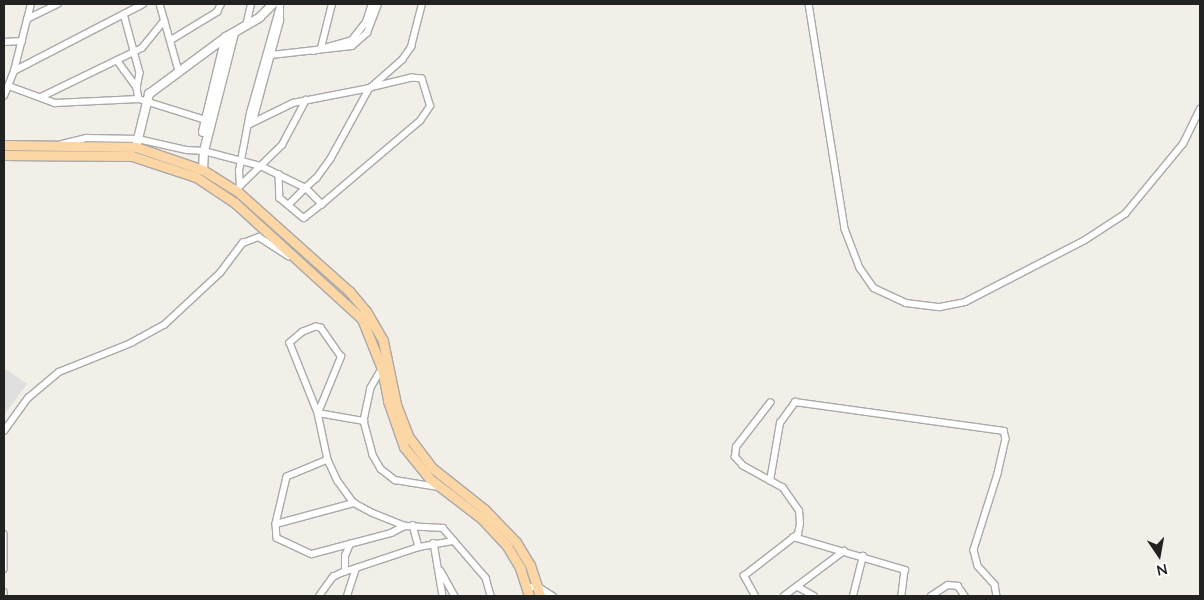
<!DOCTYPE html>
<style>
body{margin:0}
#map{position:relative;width:1204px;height:600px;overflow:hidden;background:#f2efe9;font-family:Lato,sans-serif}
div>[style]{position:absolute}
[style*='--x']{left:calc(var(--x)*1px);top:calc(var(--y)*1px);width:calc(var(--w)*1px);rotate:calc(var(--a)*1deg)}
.residential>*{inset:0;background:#e0dfdf}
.roads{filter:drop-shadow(1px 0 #a9a9a9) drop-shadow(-1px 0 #a9a9a9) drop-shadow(0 1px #a9a9a9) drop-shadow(0 -1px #a9a9a9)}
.minor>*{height:5.5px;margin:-2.75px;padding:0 2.75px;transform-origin:2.75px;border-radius:2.75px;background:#fff}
.tertiary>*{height:8px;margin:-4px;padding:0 4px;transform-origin:4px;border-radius:4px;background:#fff}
.primary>*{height:9px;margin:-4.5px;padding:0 4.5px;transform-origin:4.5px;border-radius:4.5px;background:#fcd6a4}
span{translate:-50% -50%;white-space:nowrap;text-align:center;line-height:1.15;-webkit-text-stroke:4px #fff;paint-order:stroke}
.frame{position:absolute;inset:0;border:5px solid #222;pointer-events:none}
.north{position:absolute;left:1134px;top:530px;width:50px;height:50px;-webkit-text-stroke:4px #fff;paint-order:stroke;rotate:168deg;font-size:14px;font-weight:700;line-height:20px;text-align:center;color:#222}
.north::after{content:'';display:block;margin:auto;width:18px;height:22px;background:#222;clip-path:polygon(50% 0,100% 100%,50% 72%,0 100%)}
</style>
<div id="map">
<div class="residential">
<div style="clip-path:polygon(4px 368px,27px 384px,4px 415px)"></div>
</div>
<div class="roads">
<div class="minor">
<div style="--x:160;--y:4;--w:70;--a:74.2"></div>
<div style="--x:809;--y:4;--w:228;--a:80.9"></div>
<div style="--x:845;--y:229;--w:42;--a:69"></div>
<div style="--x:860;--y:268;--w:24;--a:55"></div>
<div style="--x:874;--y:288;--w:35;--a:25"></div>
<div style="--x:906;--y:303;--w:34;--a:7"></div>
<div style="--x:940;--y:307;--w:25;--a:-11"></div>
<div style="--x:965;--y:302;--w:135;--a:-27.3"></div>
<div style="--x:1085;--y:240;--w:48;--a:-33"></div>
<div style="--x:1125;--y:214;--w:91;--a:-50.4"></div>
<div style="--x:1183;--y:144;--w:39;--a:-64"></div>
<div style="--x:124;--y:14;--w:61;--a:74.8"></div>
<div style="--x:140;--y:73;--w:15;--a:101"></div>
<div style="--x:27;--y:19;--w:34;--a:-26"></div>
<div style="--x:246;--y:26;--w:23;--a:-77"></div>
<div style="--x:171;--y:40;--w:54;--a:-31.3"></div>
<div style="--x:217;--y:12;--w:9;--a:-63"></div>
<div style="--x:4;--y:42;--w:18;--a:-3"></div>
<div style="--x:321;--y:48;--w:45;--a:-76"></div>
<div style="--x:314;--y:51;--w:40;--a:-16"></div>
<div style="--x:352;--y:40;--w:23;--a:-52"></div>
<div style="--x:366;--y:22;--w:19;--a:-72"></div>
<div style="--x:271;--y:55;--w:81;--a:-6.3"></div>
<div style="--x:352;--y:46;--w:20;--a:-41"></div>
<div style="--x:367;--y:33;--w:31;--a:-69"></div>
<div style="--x:117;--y:60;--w:34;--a:54"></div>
<div style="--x:137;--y:88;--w:11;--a:80"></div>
<div style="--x:14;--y:71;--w:145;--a:-27.4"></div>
<div style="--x:9;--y:86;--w:49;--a:20.3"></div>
<div style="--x:55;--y:103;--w:84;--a:-2.7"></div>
<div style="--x:139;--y:99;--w:70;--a:17.4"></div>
<div style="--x:4;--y:96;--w:27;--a:-68"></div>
<div style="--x:14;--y:71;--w:69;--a:-75.8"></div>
<div style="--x:41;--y:97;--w:112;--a:-25.9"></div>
<div style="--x:142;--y:48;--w:35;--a:-51"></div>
<div style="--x:253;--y:121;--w:104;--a:-74.9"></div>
<div style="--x:280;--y:21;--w:15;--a:-90"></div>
<div style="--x:250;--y:124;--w:48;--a:-26"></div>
<div style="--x:293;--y:103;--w:78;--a:-11"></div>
<div style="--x:370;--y:88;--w:43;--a:-41.2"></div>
<div style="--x:402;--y:60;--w:16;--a:-55"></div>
<div style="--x:411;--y:47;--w:44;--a:-75.7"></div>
<div style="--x:62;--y:144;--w:25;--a:-14"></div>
<div style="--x:86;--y:138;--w:52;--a:1.1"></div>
<div style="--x:138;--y:139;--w:50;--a:12.7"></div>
<div style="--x:187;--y:150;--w:17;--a:3"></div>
<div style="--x:204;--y:151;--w:59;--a:14.7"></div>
<div style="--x:261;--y:166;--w:50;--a:26.1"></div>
<div style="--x:306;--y:188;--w:23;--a:45"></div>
<div style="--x:322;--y:204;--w:128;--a:-40.3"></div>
<div style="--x:420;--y:121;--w:18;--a:-56"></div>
<div style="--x:430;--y:106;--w:28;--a:-107"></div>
<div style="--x:422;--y:79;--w:10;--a:-174"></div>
<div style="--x:412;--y:78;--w:43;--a:166.6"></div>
<div style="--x:370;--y:88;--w:81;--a:118.8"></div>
<div style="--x:331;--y:159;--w:24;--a:126"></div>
<div style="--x:317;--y:178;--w:15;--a:138"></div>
<div style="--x:306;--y:188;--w:24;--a:135"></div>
<div style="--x:279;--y:174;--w:24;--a:88"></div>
<div style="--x:280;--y:198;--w:31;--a:40"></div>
<div style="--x:304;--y:218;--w:23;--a:-38"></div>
<div style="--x:240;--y:186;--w:15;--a:-94"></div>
<div style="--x:239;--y:171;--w:59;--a:-79.3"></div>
<div style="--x:250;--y:113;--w:111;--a:-74.3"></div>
<div style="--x:239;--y:187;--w:60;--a:-44.3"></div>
<div style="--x:282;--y:145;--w:51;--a:-61.9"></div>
<div style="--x:382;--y:369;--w:22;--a:120"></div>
<div style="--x:371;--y:388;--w:34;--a:102"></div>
<div style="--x:364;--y:421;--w:35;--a:75"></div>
<div style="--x:373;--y:455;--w:16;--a:60"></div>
<div style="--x:381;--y:469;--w:18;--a:38"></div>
<div style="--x:395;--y:480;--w:44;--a:9.2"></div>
<div style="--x:318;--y:413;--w:61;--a:-67.7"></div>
<div style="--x:341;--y:357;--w:35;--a:-125"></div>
<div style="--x:321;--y:328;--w:5;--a:-169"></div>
<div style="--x:316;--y:327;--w:14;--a:159"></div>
<div style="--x:303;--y:332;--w:17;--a:140"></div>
<div style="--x:290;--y:343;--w:75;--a:68.2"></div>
<div style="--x:318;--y:413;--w:48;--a:78"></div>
<div style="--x:328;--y:460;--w:23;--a:65"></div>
<div style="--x:338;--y:481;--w:27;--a:54"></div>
<div style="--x:354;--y:503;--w:21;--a:28"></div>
<div style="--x:373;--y:513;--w:35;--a:22"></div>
<div style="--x:405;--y:526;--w:38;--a:3"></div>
<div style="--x:443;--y:528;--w:66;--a:49.3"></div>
<div style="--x:486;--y:578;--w:19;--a:74"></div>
<div style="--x:318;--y:413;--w:47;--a:9.9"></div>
<div style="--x:4;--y:431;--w:41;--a:-54"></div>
<div style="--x:28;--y:398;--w:40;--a:-40"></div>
<div style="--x:59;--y:372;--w:78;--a:-21.9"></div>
<div style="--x:131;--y:343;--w:38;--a:-29"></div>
<div style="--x:164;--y:325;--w:76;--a:-42.9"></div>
<div style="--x:220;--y:273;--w:38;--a:-53"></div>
<div style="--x:243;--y:243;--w:17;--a:-21"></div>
<div style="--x:259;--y:237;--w:35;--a:33"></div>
<div style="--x:328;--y:460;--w:44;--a:157.5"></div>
<div style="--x:287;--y:477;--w:48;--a:103.2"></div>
<div style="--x:276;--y:524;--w:14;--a:86"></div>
<div style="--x:277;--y:538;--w:38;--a:25"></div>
<div style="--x:312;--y:554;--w:82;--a:-14.9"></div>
<div style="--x:391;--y:533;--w:16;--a:-27"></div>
<div style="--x:770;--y:481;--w:59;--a:-80.2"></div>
<div style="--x:780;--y:423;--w:26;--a:-54"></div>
<div style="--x:795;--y:402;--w:211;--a:7.9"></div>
<div style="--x:1004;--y:431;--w:8;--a:76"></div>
<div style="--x:1006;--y:439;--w:36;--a:103"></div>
<div style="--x:998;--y:474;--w:80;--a:107.5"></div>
<div style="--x:974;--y:550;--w:16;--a:76"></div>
<div style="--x:978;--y:566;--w:25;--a:48"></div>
<div style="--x:995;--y:585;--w:11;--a:80"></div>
<div style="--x:276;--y:524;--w:81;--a:-15.1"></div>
<div style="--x:413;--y:525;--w:23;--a:75"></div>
<div style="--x:4;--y:534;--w:35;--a:90"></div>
<div style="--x:793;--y:537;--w:117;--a:16.4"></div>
<div style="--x:905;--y:570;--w:26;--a:97"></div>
<div style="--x:434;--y:543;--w:54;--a:80.4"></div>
<div style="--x:441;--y:571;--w:29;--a:61"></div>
<div style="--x:345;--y:572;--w:16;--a:-90"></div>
<div style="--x:345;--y:556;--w:13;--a:-67"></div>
<div style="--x:527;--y:587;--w:12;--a:0"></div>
<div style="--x:539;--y:587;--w:17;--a:33"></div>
<div style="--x:798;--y:587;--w:18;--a:29"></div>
<div style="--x:4;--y:592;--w:4;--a:90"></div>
<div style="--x:319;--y:596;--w:24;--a:-54"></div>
<div style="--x:333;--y:577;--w:9;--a:-27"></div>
<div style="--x:341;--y:573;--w:82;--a:-18.4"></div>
<div style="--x:419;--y:547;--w:35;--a:-10"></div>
<div style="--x:347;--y:596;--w:28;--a:-72"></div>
<div style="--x:755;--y:596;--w:23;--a:-119"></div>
<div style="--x:744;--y:576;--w:68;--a:-37.9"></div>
<div style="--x:798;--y:534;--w:10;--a:-79"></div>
<div style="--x:800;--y:524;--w:13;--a:-94"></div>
<div style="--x:799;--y:511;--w:28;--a:-125"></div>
<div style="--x:783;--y:488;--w:46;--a:-151.2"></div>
<div style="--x:743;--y:466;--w:12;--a:-132"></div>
<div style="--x:735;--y:457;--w:10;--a:-84"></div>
<div style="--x:736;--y:447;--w:56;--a:-52.3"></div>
<div style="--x:784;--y:596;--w:75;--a:-36.9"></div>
<div style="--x:853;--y:596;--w:41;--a:-76"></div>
<div style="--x:931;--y:596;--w:20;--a:-33"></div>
<div style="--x:948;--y:585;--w:10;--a:6"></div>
<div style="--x:958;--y:586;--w:12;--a:55"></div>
</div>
<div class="tertiary">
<div style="--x:203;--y:132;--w:98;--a:-76.4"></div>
<div style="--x:136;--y:147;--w:55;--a:-76.2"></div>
<div style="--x:149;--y:94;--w:96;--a:-36.5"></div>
<div style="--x:226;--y:37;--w:39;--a:-30"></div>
<div style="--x:260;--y:17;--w:18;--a:-45"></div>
<div style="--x:203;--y:170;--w:19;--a:-87"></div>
<div style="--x:204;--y:151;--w:122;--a:-75.7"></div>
</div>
<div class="primary">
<div style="--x:4;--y:145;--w:132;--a:0.9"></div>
<div style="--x:136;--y:147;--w:71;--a:18.9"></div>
<div style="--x:203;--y:170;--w:40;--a:32"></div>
<div style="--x:237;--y:191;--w:150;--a:41.8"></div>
<div style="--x:349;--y:291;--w:26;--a:50"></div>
<div style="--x:366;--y:311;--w:34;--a:60"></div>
<div style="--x:383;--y:341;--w:64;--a:78.3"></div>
<div style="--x:396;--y:404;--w:34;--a:69"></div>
<div style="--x:408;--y:436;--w:39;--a:53"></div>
<div style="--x:431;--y:467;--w:68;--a:38.4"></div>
<div style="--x:484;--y:509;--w:46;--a:45.9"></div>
<div style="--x:516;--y:542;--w:27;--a:59"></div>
<div style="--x:530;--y:565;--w:33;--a:72"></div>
<div style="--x:4;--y:155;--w:128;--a:0.4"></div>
<div style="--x:132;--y:156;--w:67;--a:18.2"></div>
<div style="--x:196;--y:177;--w:47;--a:33.7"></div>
<div style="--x:235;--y:203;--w:172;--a:42.4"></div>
<div style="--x:362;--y:319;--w:54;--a:68.2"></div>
<div style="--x:382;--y:369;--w:33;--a:79"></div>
<div style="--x:388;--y:401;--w:49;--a:70.8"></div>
<div style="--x:404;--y:447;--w:41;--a:50.9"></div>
<div style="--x:430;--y:479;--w:64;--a:37.4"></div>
<div style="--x:481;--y:518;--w:38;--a:47"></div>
<div style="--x:507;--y:546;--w:26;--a:59"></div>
<div style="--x:520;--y:568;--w:29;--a:72"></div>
</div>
</div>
<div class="frame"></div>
<div class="north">N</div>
</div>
